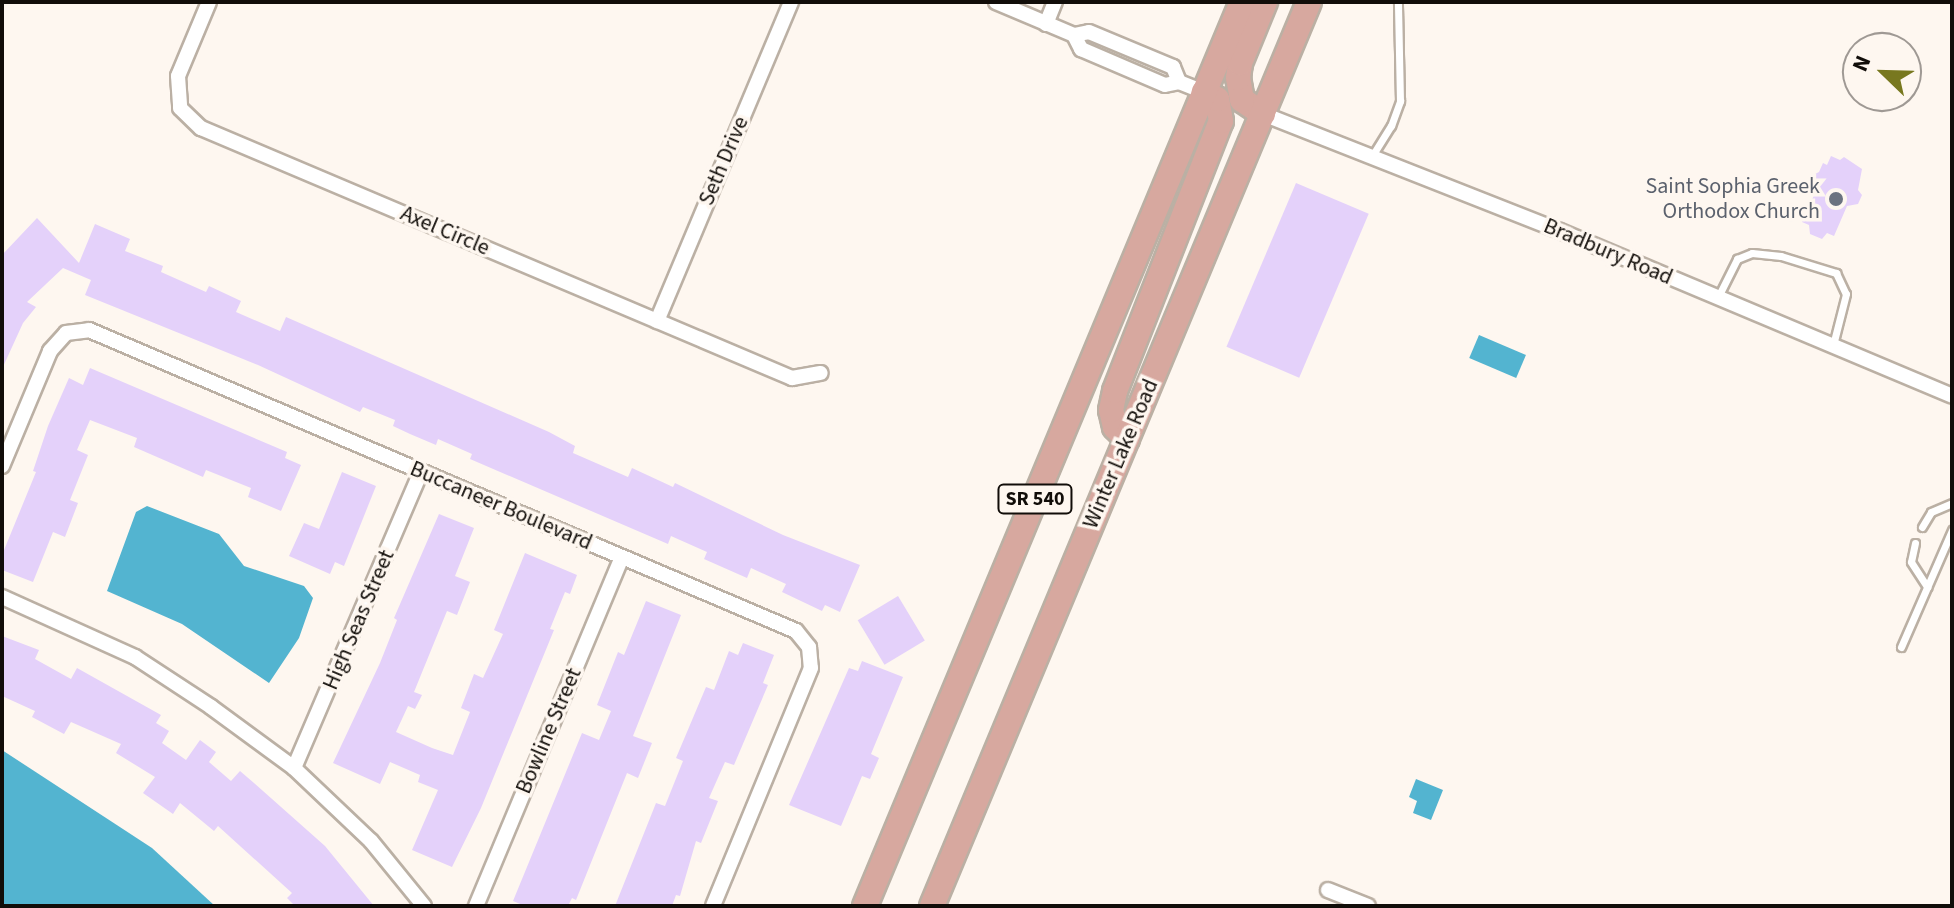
<!DOCTYPE html>
<style>
body{margin:0}
#map{position:relative;width:1954px;height:908px;overflow:hidden;background:#fef7f0;font-family:"Source Sans 3",sans-serif}
div>[style]{position:absolute}
[style*='--x']{left:calc(var(--x)*1px);top:calc(var(--y)*1px);width:calc(var(--w)*1px);rotate:calc(var(--a)*1deg)}
.water>*{inset:0;background:#53b4d0;transform-origin:0 0}
.building>*{inset:0;background:#e4d1fa;transform-origin:0 0}
.roads{filter:drop-shadow(2px 0 #bbb0a4) drop-shadow(-2px 0 #bbb0a4) drop-shadow(0 2px #bbb0a4) drop-shadow(0 -2px #bbb0a4)}
.lane>*{height:7px;margin:-3.5px;padding:0 3.5px;transform-origin:3.5px;border-radius:3.5px;background:#fff}
.street>*{height:14px;margin:-7px;padding:0 7px;transform-origin:7px;border-radius:7px;background:#fff}
.primary>*{height:24px;margin:-12px;padding:0 12px;transform-origin:12px;border-radius:12px;background:#d7a89f}
.dots>*{width:22px;height:22px;translate:-50% -50%;box-sizing:border-box;border:4px solid #fef7f0;border-radius:50%}
span{translate:-50% -50%;white-space:nowrap;text-align:center;line-height:1.15;-webkit-text-stroke:7px #fef7f0;paint-order:stroke}
.shield-label span{padding:2px 6px;background:#fef7f0;border:2px solid;border-radius:6px;-webkit-text-stroke-width:0}
.shield-label{font-size:20px;color:#110d09;font-weight:700}
.street-label{font-size:22px;color:#110d09}
.worship-label{font-size:22px;color:#5b616d}
.right{translate:-100% -50%;text-align:right}
.frame{position:absolute;inset:0;border:4px solid #110d09;pointer-events:none}
.north{position:absolute;left:1842px;top:32px;width:80px;height:80px;box-sizing:border-box;background:#fef7f0;border:2px solid #9f9994;border-radius:50%;rotate:293deg;font-size:22px;font-weight:700;line-height:32px;text-align:center;color:#110d09}
.north::after{content:'';display:block;margin:auto;width:28px;height:36px;background:#78781f;clip-path:polygon(50% 0,100% 100%,50% 72%,0 100%)}
</style>
<div id="map">
<div class="water">
<div style="left:1479px;top:335px;width:51px;height:25px;rotate:23deg"></div>
<div style="clip-path:polygon(147px 506px,219px 534px,244px 566px,304px 586px,313px 598px,299px 638px,269px 683px,182px 624px,107px 591px,136px 512px)"></div>
<div style="clip-path:polygon(2px 750px,152px 848px,215px 906px,2px 906px)"></div>
<div style="clip-path:polygon(1416px 779px,1443px 790px,1431px 820px,1413px 813px,1417px 801px,1409px 797px)"></div>
</div>
<div class="building">
<div style="clip-path:polygon(1831px 156px,1840px 160px,1844px 157px,1862px 169px,1858px 190px,1862px 195px,1858px 204px,1847px 206px,1834px 236px,1827px 233px,1822px 239px,1810px 234px,1809px 225px,1802px 222px,1815px 193px,1810px 183px,1813px 175px,1819px 172px,1823px 163px,1827px 165px)"></div>
<div style="left:1296px;top:183px;width:79px;height:178px;rotate:23deg"></div>
<div style="clip-path:polygon(37px 218px,79px 263px,95px 224px,130px 239px,125px 251px,163px 266px,161px 272px,206px 292px,209px 286px,241px 301px,236px 312px,280px 331px,286px 317px,549px 432px,575px 446px,573px 453px,628px 477px,632px 468px,673px 487px,675px 483px,783px 535px,860px 565px,840px 612px,825px 605px,822px 611px,782px 592px,786px 584px,751px 568px,747px 578px,704px 559px,707px 552px,671px 536px,668px 544px,470px 459px,472px 454px,438px 439px,436px 445px,410px 434px,393px 426px,395px 420px,363px 407px,360px 412px,258px 365px,85px 295px,91px 280px,63px 268px,27px 302px,36px 307px,23px 323px,2px 369px,2px 255px)"></div>
<div style="clip-path:polygon(90px 368px,287px 452px,285px 458px,301px 465px,281px 511px,248px 497px,251px 488px,206px 470px,203px 477px,134px 447px,137px 438px,90px 420px,77px 450px,88px 455px,70px 500px,78px 503px,65px 537px,53px 532px,33px 582px,2px 570px,2px 555px,36px 472px,33px 471px,48px 426px,69px 378px,83px 385px)"></div>
<div style="clip-path:polygon(342px 472px,376px 486px,344px 566px,335px 562px,330px 574px,289px 556px,304px 523px,319px 529px)"></div>
<div style="clip-path:polygon(439px 514px,474px 528px,455px 576px,470px 582px,457px 615px,447px 611px,414px 692px,422px 695px,415px 709px,408px 706px,396px 732px,432px 748px,453px 755px,470px 712px,461px 708px,474px 674px,483px 678px,503px 634px,494px 630px,525px 553px,577px 575px,570px 594px,565px 592px,550px 629px,554px 630px,481px 808px,452px 867px,412px 850px,438px 790px,418px 782px,420px 775px,390px 762px,380px 784px,333px 763px,380px 663px,397px 620px,394px 618px)"></div>
<div style="left:898px;top:596px;width:52px;height:47px;rotate:59deg"></div>
<div style="clip-path:polygon(646px 601px,681px 615px,633px 736px,652px 743px,638px 778px,627px 773px,576px 900px,572px 898px,568px 906px,525px 906px,513px 901px,582px 733px,599px 740px,611px 711px,597px 705px,618px 652px,624px 655px)"></div>
<div style="clip-path:polygon(2px 636px,39px 650px,35px 659px,71px 679px,77px 668px,161px 715px,156px 723px,169px 731px,162px 743px,186px 760px,200px 740px,216px 752px,209px 762px,231px 781px,240px 771px,254px 783px,325px 846px,374px 906px,295px 906px,287px 898px,292px 893px,218px 826px,214px 831px,180px 803px,173px 814px,143px 793px,155px 777px,116px 753px,121px 744px,71px 722px,64px 734px,32px 717px,35px 711px,2px 696px)"></div>
<div style="clip-path:polygon(743px 643px,774px 655px,763px 683px,768px 685px,734px 765px,725px 762px,709px 798px,718px 801px,701px 843px,696px 841px,680px 896px,676px 895px,672px 906px,615px 906px,656px 803px,665px 806px,683px 761px,676px 758px,706px 687px,714px 690px,729px 651px,738px 655px)"></div>
<div style="clip-path:polygon(862px 661px,903px 677px,871px 754px,879px 758px,870px 779px,862px 776px,841px 826px,789px 805px,849px 668px,858px 671px)"></div>
</div>
<div class="roads">
<div class="lane">
<div style="--x:1372;--y:156;--w:36;--a:-58"></div>
<div style="--x:1391;--y:126;--w:27;--a:-70"></div>
<div style="--x:1400;--y:101;--w:99;--a:-91.2"></div>
<div style="--x:1717;--y:299;--w:45;--a:-63.4"></div>
<div style="--x:1737;--y:259;--w:16;--a:-22"></div>
<div style="--x:1752;--y:253;--w:29;--a:6"></div>
<div style="--x:1781;--y:256;--w:58;--a:17.2"></div>
<div style="--x:1836;--y:273;--w:23;--a:65"></div>
<div style="--x:1846;--y:294;--w:53;--a:104.3"></div>
<div style="--x:1922;--y:527;--w:17;--a:-59"></div>
<div style="--x:1931;--y:512;--w:23;--a:-23"></div>
<div style="--x:1915;--y:543;--w:19;--a:102"></div>
<div style="--x:1911;--y:562;--w:30;--a:57"></div>
<div style="--x:1901;--y:647;--w:128;--a:-66.4"></div>
</div>
<div class="street">
<div style="--x:209;--y:2;--w:80;--a:112.7"></div>
<div style="--x:178;--y:76;--w:32;--a:86"></div>
<div style="--x:180;--y:108;--w:29;--a:44"></div>
<div style="--x:201;--y:128;--w:642;--a:22.93"></div>
<div style="--x:792;--y:378;--w:29;--a:-10"></div>
<div style="--x:996;--y:2;--w:85;--a:22.9"></div>
<div style="--x:1074;--y:35;--w:15;--a:-11"></div>
<div style="--x:1089;--y:32;--w:91;--a:22.6"></div>
<div style="--x:1173;--y:67;--w:16;--a:68"></div>
<div style="--x:1046;--y:24;--w:24;--a:-68"></div>
<div style="--x:1074;--y:35;--w:16;--a:63"></div>
<div style="--x:1081;--y:49;--w:91;--a:23.2"></div>
<div style="--x:1165;--y:85;--w:14;--a:-12"></div>
<div style="--x:1179;--y:82;--w:27;--a:22"></div>
<div style="--x:1263;--y:114;--w:319;--a:21.5"></div>
<div style="--x:1560;--y:231;--w:425;--a:22.8"></div>
<div style="--x:657;--y:321;--w:346;--a:-67.2"></div>
<div style="--x:2;--y:466;--w:125;--a:-67.3"></div>
<div style="--x:50;--y:351;--w:24;--a:-48"></div>
<div style="--x:66;--y:333;--w:23;--a:-7"></div>
<div style="--x:89;--y:330;--w:768;--a:23.06"></div>
<div style="--x:796;--y:631;--w:21;--a:51"></div>
<div style="--x:809;--y:647;--w:21;--a:85"></div>
<div style="--x:811;--y:668;--w:257;--a:112.4"></div>
<div style="--x:2;--y:597;--w:146;--a:24.3"></div>
<div style="--x:135;--y:657;--w:91;--a:33.3"></div>
<div style="--x:211;--y:707;--w:103;--a:36.3"></div>
<div style="--x:294;--y:768;--w:106;--a:43.5"></div>
<div style="--x:371;--y:841;--w:84;--a:50.8"></div>
<div style="--x:294;--y:768;--w:322;--a:-66.8"></div>
<div style="--x:1328;--y:890;--w:43;--a:21.8"></div>
<div style="--x:476;--y:906;--w:378;--a:-67.3"></div>
</div>
<div class="primary">
<div style="--x:1263;--y:114;--w:25;--a:-146"></div>
<div style="--x:1242;--y:100;--w:22;--a:-100"></div>
<div style="--x:1238;--y:78;--w:15;--a:-82"></div>
<div style="--x:1240;--y:63;--w:66;--a:-67.7"></div>
<div style="--x:1127;--y:439;--w:17;--a:-135"></div>
<div style="--x:1115;--y:427;--w:17;--a:-103"></div>
<div style="--x:1111;--y:410;--w:19;--a:-78"></div>
<div style="--x:1115;--y:391;--w:290;--a:-68.6"></div>
<div style="--x:1221;--y:121;--w:22;--a:-100"></div>
<div style="--x:1217;--y:99;--w:15;--a:-152"></div>
<div style="--x:865;--y:906;--w:979;--a:-67.36"></div>
<div style="--x:932;--y:906;--w:979;--a:-67.36"></div>
</div>
</div>
<div class="dots">
<div style="left:1836px;top:199px;background:#6b7280"></div>
</div>
<div class="shield-label">
<span style="left:1035px;top:499px">SR 540</span>
</div>
<div class="street-label">
<span style="left:724px;top:161px;rotate:-67deg">Seth Drive</span>
<span style="left:445px;top:231px;rotate:23deg">Axel Circle</span>
<span style="left:1608px;top:252px;rotate:23deg">Bradbury Road</span>
<span style="left:1121px;top:454px;rotate:-67deg">Winter Lake Road</span>
<span style="left:501px;top:506px;rotate:23deg">Buccaneer Boulevard</span>
<span style="left:359px;top:620px;rotate:-67deg">High Seas Street</span>
<span style="left:549px;top:731px;rotate:-67deg">Bowline Street</span>
</div>
<div class="worship-label">
<span class="right" style="left:1820px;top:199px">Saint Sophia Greek<br>Orthodox Church</span>
</div>
<div class="frame"></div>
<div class="north">N</div>
</div>
